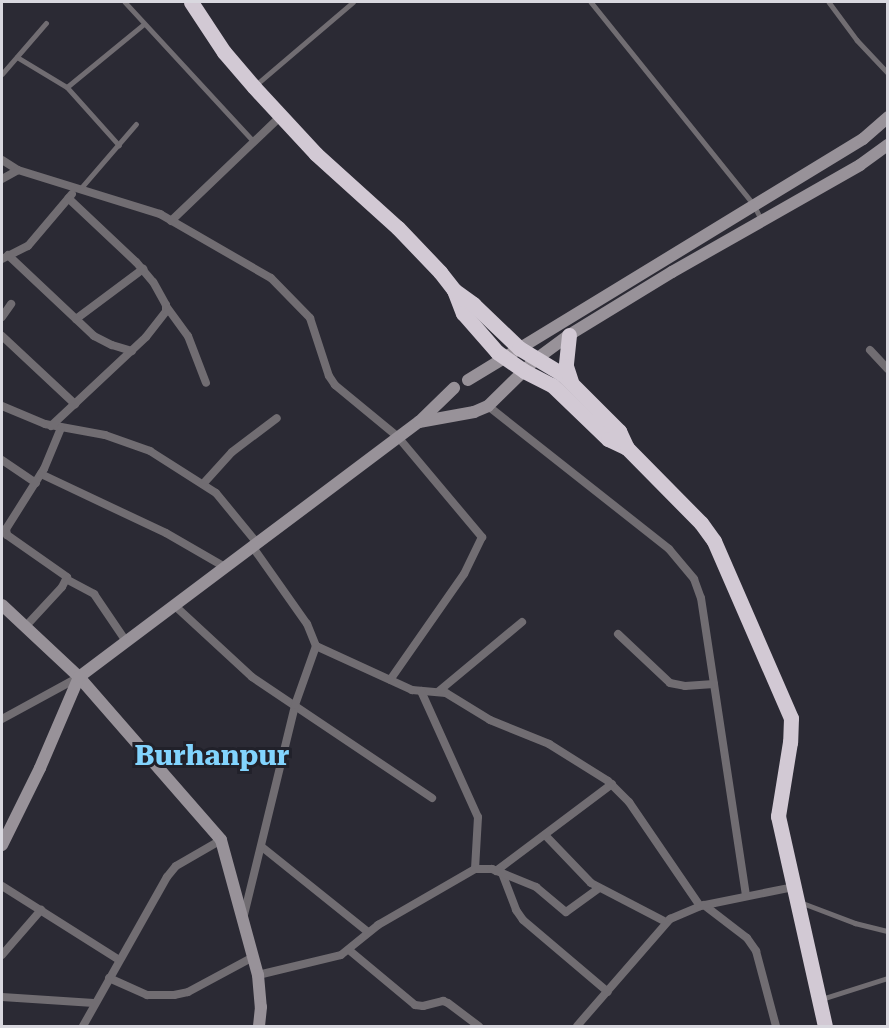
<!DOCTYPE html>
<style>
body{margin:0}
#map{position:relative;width:889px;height:1028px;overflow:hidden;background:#2b2a34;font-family:"Roboto Serif",serif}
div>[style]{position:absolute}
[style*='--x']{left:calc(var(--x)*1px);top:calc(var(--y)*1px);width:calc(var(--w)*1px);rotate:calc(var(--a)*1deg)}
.lane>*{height:4.5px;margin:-2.25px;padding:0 2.25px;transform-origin:2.25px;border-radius:2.25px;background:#716d72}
.street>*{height:8px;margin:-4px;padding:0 4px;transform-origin:4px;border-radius:4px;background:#716d72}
.secondary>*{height:12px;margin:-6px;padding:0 6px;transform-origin:6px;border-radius:6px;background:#989299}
.highway>*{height:15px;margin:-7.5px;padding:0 7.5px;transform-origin:7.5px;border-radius:7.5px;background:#d2c9d4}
span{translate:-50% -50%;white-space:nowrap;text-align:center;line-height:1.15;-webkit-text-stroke:6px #21212a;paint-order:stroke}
.town-label{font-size:28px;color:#82d4fe;font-weight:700}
.frame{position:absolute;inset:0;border:3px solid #d9d8df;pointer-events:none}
</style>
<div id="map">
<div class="lane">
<div style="--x:125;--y:2;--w:190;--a:47.3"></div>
<div style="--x:591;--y:2;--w:260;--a:51.2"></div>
<div style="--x:754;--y:205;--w:16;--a:63"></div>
<div style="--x:829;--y:2;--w:47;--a:53.6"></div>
<div style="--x:857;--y:40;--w:45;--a:46.8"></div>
<div style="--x:17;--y:57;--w:58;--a:31"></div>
<div style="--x:67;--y:87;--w:78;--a:48.1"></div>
<div style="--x:2;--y:74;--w:67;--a:-49.2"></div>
<div style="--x:257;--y:84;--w:126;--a:-40.5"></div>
<div style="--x:67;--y:87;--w:99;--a:-39.3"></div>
<div style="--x:81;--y:188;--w:84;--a:-49.3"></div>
<div style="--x:800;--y:902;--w:59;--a:20.9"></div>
<div style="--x:855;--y:923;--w:34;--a:14"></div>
<div style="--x:822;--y:999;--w:69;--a:-17.7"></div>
</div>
<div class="street">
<div style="--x:2;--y:160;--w:19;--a:32"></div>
<div style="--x:2;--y:179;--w:18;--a:-29"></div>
<div style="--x:18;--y:170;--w:149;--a:17.2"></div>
<div style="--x:160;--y:214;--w:128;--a:30"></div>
<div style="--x:271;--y:278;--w:56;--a:45.7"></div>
<div style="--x:310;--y:318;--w:61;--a:71.9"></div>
<div style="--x:329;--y:376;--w:11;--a:56"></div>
<div style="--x:335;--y:385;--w:82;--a:39.5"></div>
<div style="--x:398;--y:437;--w:131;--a:50"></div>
<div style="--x:482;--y:537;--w:41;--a:115.9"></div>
<div style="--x:464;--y:574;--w:129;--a:124.9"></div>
<div style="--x:171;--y:221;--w:152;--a:-43.7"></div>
<div style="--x:8;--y:255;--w:118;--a:43.3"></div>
<div style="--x:94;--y:336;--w:20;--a:27"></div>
<div style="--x:112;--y:345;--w:21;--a:17"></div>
<div style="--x:2;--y:259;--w:29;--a:-27"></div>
<div style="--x:28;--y:246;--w:68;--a:-49.8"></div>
<div style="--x:166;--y:306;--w:37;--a:54"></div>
<div style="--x:188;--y:336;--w:50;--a:69"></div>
<div style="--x:2;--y:317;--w:16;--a:-55"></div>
<div style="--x:76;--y:319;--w:84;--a:-36.7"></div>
<div style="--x:2;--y:336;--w:100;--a:43"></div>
<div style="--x:870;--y:350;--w:26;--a:47"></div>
<div style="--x:2;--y:406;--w:47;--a:22.7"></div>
<div style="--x:45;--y:424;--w:61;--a:10.4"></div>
<div style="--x:105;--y:435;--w:48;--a:19.6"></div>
<div style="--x:150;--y:451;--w:78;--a:32.5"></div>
<div style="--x:216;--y:493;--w:65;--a:50.6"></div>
<div style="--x:488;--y:406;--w:231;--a:38.3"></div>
<div style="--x:669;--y:549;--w:39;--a:50"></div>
<div style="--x:694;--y:579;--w:20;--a:70"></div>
<div style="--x:701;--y:598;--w:301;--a:81.4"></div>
<div style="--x:51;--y:426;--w:130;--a:-43.1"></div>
<div style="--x:146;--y:337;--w:33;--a:-52"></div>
<div style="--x:166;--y:311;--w:6;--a:-90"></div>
<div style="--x:166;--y:305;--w:26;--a:-119"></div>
<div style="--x:153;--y:282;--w:26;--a:-130"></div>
<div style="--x:136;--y:262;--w:93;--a:-136.7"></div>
<div style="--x:2;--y:460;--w:41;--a:34.1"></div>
<div style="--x:41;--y:474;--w:138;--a:25.3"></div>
<div style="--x:166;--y:533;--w:68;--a:30"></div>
<div style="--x:203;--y:484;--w:43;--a:-47.8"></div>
<div style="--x:232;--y:452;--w:56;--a:-37.1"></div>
<div style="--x:66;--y:579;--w:32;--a:28"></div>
<div style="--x:94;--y:594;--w:57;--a:55.8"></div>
<div style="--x:174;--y:605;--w:106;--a:42.7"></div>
<div style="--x:252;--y:677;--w:217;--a:33.9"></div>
<div style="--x:25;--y:627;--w:54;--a:-47.2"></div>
<div style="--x:62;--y:587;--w:11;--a:-63"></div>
<div style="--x:67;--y:577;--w:73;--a:-145"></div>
<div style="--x:7;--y:535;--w:6;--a:-99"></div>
<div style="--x:6;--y:529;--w:71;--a:-57.7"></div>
<div style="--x:44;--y:469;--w:44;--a:-67.5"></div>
<div style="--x:618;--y:634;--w:71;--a:43.3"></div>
<div style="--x:670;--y:683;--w:15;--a:11"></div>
<div style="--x:685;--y:686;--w:29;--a:-4"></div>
<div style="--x:316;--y:646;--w:106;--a:24.6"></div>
<div style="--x:412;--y:690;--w:34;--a:5"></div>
<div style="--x:446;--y:693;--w:52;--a:31.5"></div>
<div style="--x:490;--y:720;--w:64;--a:22.1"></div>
<div style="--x:549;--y:744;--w:70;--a:32.1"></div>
<div style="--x:608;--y:781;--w:30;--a:45"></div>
<div style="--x:629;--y:802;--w:126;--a:55.7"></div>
<div style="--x:421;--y:691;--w:138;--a:65.7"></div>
<div style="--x:478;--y:817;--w:52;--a:93.3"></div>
<div style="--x:439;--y:691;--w:108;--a:-39.7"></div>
<div style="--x:2;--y:719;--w:88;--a:-28.6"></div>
<div style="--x:545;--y:835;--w:66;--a:46.2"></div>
<div style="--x:591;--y:883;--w:85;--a:27.5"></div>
<div style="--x:262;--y:847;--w:136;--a:38.7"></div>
<div style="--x:496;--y:871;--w:145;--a:-36.9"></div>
<div style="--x:502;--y:873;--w:40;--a:69"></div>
<div style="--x:516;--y:910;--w:12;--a:55"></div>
<div style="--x:523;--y:920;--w:111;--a:40.3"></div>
<div style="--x:2;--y:886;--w:138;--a:32.3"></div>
<div style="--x:704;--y:905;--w:54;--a:37.5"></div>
<div style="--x:747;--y:938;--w:16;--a:55"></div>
<div style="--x:756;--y:951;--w:78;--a:75.1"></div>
<div style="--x:243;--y:919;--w:220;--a:-76.3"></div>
<div style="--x:295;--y:705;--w:63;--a:-70.4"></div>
<div style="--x:316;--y:646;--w:24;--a:-112"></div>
<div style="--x:307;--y:624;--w:95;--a:-125.2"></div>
<div style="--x:349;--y:950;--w:86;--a:39.8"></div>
<div style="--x:415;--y:1005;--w:8;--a:7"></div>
<div style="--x:423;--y:1006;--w:21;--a:-14"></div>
<div style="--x:443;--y:1001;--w:5;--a:22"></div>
<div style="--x:448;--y:1003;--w:39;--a:37"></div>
<div style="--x:2;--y:955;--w:60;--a:-49.1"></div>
<div style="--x:258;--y:975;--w:85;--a:-13.5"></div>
<div style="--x:341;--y:955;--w:48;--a:-39"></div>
<div style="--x:378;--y:925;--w:112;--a:-30"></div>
<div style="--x:475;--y:869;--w:17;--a:0"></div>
<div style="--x:492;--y:869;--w:48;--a:22.2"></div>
<div style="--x:536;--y:887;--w:39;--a:40"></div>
<div style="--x:566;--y:912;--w:41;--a:-36"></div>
<div style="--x:109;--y:978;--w:42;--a:24.1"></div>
<div style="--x:147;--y:995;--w:27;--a:0"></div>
<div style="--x:174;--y:995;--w:14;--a:-12"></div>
<div style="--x:188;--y:992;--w:74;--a:-28.3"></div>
<div style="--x:2;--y:997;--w:92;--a:3.7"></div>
<div style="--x:83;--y:1026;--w:171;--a:-60.6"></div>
<div style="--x:167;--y:877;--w:14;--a:-51"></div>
<div style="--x:176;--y:866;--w:52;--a:-30"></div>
<div style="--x:577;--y:1026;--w:142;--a:-49"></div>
<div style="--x:670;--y:919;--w:33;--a:-23"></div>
<div style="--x:700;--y:906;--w:95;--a:-11.5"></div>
</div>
<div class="secondary">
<div style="--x:468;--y:380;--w:463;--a:-31.4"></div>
<div style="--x:863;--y:139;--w:33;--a:-41"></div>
<div style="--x:419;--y:422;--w:56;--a:-10.3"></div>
<div style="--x:474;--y:412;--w:15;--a:-23"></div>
<div style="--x:488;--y:406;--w:66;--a:-44.4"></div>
<div style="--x:535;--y:360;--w:42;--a:-36.3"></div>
<div style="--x:569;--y:335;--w:121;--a:-31.5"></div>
<div style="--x:672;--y:272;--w:216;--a:-29.6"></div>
<div style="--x:860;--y:165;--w:34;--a:-36"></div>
<div style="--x:2;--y:605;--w:105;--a:43.1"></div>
<div style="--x:79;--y:677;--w:216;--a:48.9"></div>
<div style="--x:221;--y:840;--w:140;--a:74.7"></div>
<div style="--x:258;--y:975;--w:32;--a:85"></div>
<div style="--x:261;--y:1007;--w:19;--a:96"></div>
<div style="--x:2;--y:845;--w:86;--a:-63.7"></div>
<div style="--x:40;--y:768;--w:99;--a:-66.8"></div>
<div style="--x:79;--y:677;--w:425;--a:-36.9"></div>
<div style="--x:419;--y:422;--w:49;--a:-44.2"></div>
</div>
<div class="highway">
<div style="--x:191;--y:2;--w:60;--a:56.6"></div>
<div style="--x:224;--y:52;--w:46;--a:49.4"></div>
<div style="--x:254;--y:87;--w:91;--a:47.2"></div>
<div style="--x:316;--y:154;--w:110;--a:42.1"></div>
<div style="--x:398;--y:228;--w:61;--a:46.3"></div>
<div style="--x:440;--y:272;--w:23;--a:52"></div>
<div style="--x:454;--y:290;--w:25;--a:69"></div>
<div style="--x:463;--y:313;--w:52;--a:48.9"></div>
<div style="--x:497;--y:352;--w:33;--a:35"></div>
<div style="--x:524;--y:371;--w:31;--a:27"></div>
<div style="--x:552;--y:385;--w:78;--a:44"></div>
<div style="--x:608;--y:439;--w:21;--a:25"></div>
<div style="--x:454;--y:290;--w:24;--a:36"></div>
<div style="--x:473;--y:304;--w:64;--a:43.7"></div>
<div style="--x:519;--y:348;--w:50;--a:31.2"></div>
<div style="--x:562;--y:374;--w:81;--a:45"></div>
<div style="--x:619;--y:431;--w:19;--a:65"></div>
<div style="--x:627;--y:448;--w:105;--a:45.4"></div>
<div style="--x:701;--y:523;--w:22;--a:54"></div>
<div style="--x:714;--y:541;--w:193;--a:66.5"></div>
<div style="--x:791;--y:718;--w:24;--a:92"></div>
<div style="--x:790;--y:742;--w:75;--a:99.2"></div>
<div style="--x:778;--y:816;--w:215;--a:77.4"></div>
<div style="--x:569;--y:335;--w:31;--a:96"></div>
<div style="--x:566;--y:366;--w:16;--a:72"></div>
</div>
<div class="town-label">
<span style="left:212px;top:756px">Burhanpur</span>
</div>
<div class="frame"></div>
</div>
